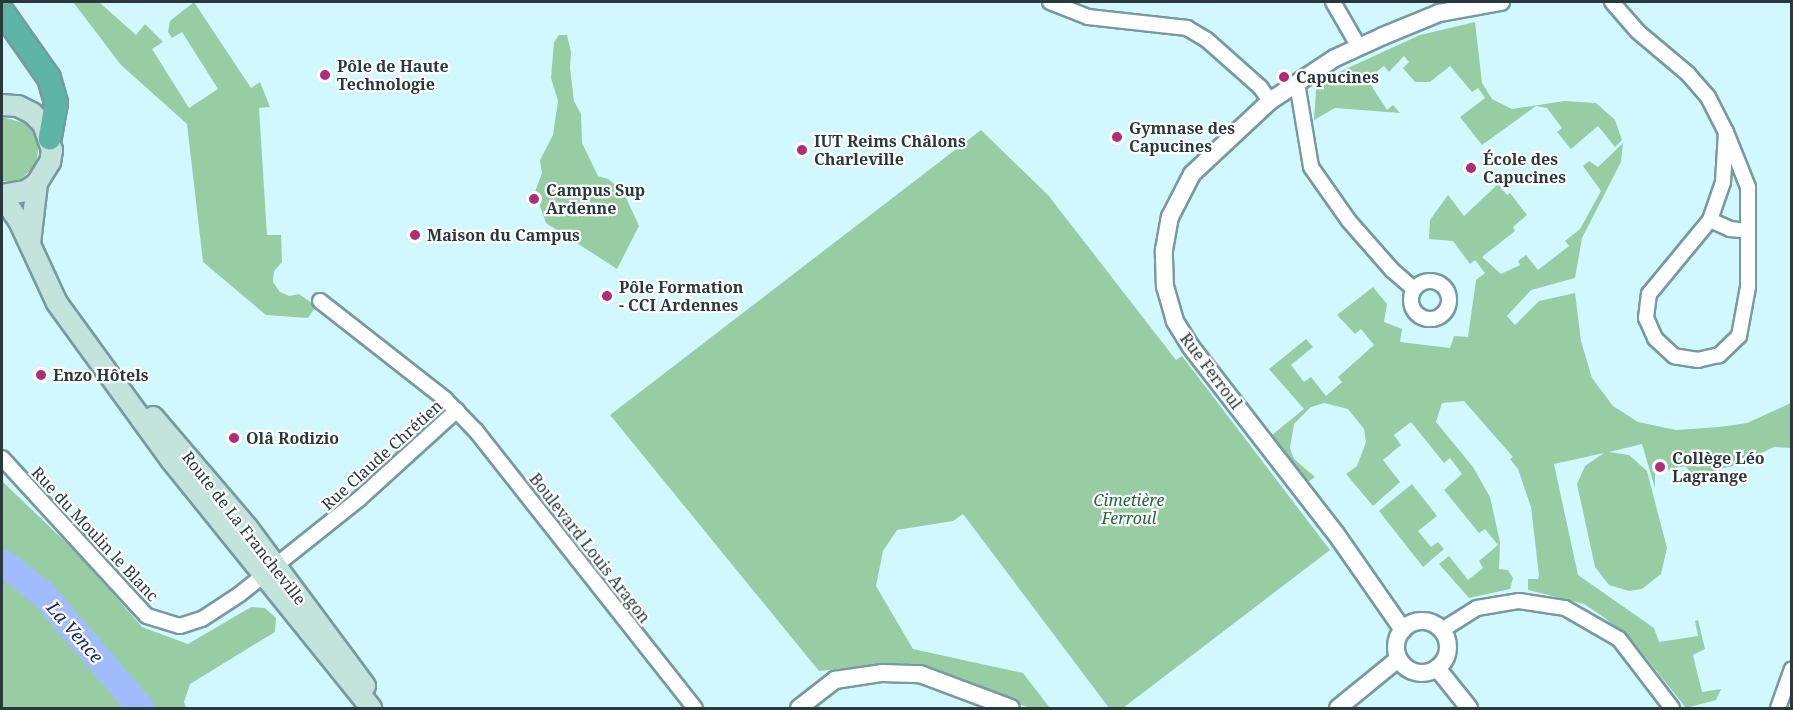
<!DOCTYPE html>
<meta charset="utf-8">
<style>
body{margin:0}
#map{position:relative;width:1793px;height:710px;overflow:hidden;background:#d1f8fe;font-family:"Noto Serif",serif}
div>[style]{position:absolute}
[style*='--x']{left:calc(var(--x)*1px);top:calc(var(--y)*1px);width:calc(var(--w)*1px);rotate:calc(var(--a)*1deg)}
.green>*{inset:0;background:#98cda4}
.river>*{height:27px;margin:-13.5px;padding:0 13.5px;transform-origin:13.5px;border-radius:13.5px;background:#a0bcfc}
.roads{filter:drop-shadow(2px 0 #769aa0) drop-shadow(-2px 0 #769aa0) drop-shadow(0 2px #769aa0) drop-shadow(0 -2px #769aa0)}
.minor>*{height:14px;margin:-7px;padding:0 7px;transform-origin:7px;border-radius:7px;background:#fff}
.minor>.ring{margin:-7px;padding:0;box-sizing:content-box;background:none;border:14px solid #fff;border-radius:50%}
.tertiary>*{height:16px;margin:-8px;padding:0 8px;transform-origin:8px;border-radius:8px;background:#fff}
.tertiary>.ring{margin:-8px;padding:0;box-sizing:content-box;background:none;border:16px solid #fff;border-radius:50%}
.secondary>*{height:20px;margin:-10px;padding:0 10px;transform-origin:10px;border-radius:10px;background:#c3e3dd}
.trunk>*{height:22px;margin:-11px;padding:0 11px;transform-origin:11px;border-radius:11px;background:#5eb4a6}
.dots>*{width:16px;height:16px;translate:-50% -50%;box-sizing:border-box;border:3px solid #fff;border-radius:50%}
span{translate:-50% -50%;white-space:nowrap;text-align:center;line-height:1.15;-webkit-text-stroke:4.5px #fff;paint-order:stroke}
.poi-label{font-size:16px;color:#29383b;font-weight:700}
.left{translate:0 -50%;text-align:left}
.street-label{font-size:16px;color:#29383b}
.park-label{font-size:16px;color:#206639;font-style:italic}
.water-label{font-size:18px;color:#12286f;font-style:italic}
.frame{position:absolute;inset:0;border:3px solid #29383b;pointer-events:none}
</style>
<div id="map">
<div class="green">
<div style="clip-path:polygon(73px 2px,99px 2px,136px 35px,145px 24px,163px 42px,152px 49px,189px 108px,218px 89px,182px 32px,172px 38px,168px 32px,170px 21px,194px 2px,251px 88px,260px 82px,270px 107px,259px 108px,267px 235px,281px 235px,282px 262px,274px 271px,273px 282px,280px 292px,289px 296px,299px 294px,316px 306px,308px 318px,266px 315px,203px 262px,187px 124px,121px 65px)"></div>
<div style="clip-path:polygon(1475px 22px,1482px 83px,1492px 99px,1512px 109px,1564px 101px,1596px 103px,1615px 120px,1622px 140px,1615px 147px,1598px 126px,1571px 149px,1557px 132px,1562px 128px,1547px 108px,1536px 106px,1482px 145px,1460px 117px,1485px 98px,1478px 88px,1472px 92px,1450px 66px,1430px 82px,1415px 82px,1403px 68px,1409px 62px,1404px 56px,1389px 72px,1384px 66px,1367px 79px,1387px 110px,1393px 105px,1400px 113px,1335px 108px,1314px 120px,1316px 90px,1326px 78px,1420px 35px)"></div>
<div style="clip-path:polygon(559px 35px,567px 35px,571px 52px,570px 68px,574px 101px,581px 114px,582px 143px,598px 176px,608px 179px,623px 191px,639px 226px,617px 269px,546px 223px,535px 192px,542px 173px,540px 160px,553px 135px,558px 101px,551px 78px,554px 42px)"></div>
<div style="clip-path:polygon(2px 117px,28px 124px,39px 143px,36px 165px,21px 179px,11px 182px,2px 181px)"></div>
<div style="clip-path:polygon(981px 130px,1048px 195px,1176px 360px,1182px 356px,1330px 550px,1123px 708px,1109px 708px,963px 514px,953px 521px,897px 530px,883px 551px,876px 586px,913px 649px,1023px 673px,1050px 708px,1030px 708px,903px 663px,819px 671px,610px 415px)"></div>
<div style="clip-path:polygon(1623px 143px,1621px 162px,1582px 238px,1575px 278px,1531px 290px,1507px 316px,1515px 325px,1539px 301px,1575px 293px,1581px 341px,1592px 378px,1613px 406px,1638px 422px,1676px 430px,1719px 427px,1747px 423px,1791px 403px,1791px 448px,1774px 447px,1736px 465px,1694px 476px,1685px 466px,1655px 473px,1655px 488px,1642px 444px,1609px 452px,1629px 455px,1647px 471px,1667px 548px,1661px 574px,1642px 589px,1629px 591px,1609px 585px,1595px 567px,1577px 484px,1585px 466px,1604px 453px,1554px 464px,1578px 575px,1654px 628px,1659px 642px,1698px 636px,1695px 621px,1698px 620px,1705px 649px,1693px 655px,1702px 692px,1721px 689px,1716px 700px,1686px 708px,1639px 649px,1605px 618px,1584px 604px,1528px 590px,1528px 579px,1538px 579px,1539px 575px,1531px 507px,1518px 469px,1510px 459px,1513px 457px,1464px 401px,1442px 403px,1436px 422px,1473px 467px,1490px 497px,1500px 542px,1499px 569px,1508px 570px,1513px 578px,1510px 589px,1469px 598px,1439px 564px,1449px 556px,1468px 580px,1483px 568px,1479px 561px,1498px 545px,1485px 529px,1479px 533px,1444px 490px,1462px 474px,1450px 458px,1444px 463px,1411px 422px,1394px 435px,1401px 445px,1383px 460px,1400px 482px,1373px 506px,1346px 474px,1357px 466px,1366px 442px,1364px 429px,1348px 409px,1324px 403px,1311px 407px,1294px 424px,1290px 448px,1294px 459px,1315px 477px,1308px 482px,1272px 435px,1304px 409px,1269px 369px,1306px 339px,1313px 347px,1291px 365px,1304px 382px,1311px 377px,1326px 396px,1342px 382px,1338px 377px,1374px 345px,1361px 329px,1355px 334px,1337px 315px,1373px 287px,1387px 304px,1384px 322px,1402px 329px,1400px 342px,1450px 348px,1454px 336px,1468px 337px,1476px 280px,1485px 273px,1475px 260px,1470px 264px,1453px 241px,1429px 239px,1430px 220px,1448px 195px,1464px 216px,1498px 184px,1507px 195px,1510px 193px,1527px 215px,1513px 227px,1515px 231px,1482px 257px,1501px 274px,1520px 265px,1518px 261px,1526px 255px,1538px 270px,1569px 246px,1565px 241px,1580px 229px,1601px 191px,1583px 166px,1589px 161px,1598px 167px)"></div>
<div style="clip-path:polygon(2px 481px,80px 556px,142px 627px,188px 644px,251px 607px,265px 608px,276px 618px,275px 632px,190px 684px,184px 702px,186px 708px,2px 708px)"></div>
<div style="clip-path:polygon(1412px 484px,1437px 516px,1418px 531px,1431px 547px,1438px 542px,1444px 549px,1423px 567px,1379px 511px)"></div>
</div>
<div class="river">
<div style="--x:2;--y:562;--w:51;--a:37.8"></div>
<div style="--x:42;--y:593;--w:152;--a:49.3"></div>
</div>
<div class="roads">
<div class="minor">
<div style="--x:1050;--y:2;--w:41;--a:21.5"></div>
<div style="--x:1088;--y:17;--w:100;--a:6.3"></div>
<div style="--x:1187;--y:28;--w:23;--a:31"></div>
<div style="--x:1207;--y:40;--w:71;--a:41.6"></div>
<div style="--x:1260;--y:87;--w:17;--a:54"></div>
<div style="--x:1333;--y:2;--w:52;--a:60"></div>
<div style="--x:1612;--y:2;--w:38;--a:49"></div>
<div style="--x:1637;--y:31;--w:67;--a:40.1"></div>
<div style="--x:1688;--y:74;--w:30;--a:49"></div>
<div style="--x:1708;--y:97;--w:39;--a:63"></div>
<div style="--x:1726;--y:132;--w:59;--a:68.2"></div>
<div style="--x:1748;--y:187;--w:100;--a:90"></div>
<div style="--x:1748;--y:287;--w:50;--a:100.4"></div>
<div style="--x:1739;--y:336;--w:28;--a:136"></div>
<div style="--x:1719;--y:355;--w:22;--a:167"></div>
<div style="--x:1698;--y:360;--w:24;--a:-171"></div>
<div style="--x:1674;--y:356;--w:26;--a:-137"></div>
<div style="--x:1655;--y:338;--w:22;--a:-114"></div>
<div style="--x:1646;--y:318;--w:24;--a:-83"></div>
<div style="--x:1649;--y:294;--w:96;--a:-50.5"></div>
<div style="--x:1710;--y:220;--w:40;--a:-71.1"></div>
<div style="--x:1723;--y:182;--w:50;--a:-86.6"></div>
<div style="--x:1297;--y:83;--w:85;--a:80.5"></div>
<div style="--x:1311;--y:167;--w:66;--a:54.9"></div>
<div style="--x:1349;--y:221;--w:65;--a:48.7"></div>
<div style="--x:1392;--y:270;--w:29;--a:41"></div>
<div style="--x:1710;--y:220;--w:22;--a:24"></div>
<div style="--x:1730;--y:229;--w:18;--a:6"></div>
<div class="ring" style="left:1411px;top:281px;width:24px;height:24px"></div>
<div style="--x:320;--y:301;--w:159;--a:38.1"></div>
<div style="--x:445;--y:399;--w:45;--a:45.9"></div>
<div style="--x:476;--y:431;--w:353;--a:51.7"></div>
<div style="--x:2;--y:458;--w:214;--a:47.5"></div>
<div style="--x:147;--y:616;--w:34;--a:17"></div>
<div style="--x:180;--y:626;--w:23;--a:-18"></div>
<div style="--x:202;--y:619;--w:45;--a:-33.3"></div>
<div style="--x:240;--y:594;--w:152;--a:-38.6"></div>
<div style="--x:359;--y:499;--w:132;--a:-42.2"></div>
<div style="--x:1442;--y:630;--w:41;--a:-32.2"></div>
<div style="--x:1477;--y:608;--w:43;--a:-9.5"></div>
<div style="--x:1519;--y:601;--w:47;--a:8.7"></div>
<div style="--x:1565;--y:608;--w:62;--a:29.9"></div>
<div style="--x:1619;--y:639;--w:87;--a:52.5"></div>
<div style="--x:1778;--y:708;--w:41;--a:-70.3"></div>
</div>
<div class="tertiary">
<div class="ring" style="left:1396px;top:621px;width:36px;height:36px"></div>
<div style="--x:1403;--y:630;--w:117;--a:-124.9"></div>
<div style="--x:1336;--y:534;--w:237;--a:-127.8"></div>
<div style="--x:1191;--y:347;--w:31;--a:-122"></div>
<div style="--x:1175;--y:321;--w:35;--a:-106"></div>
<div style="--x:1165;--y:287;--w:37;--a:-92"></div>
<div style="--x:1164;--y:250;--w:34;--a:-80"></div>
<div style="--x:1170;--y:217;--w:48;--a:-62.9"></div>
<div style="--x:1192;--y:174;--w:107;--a:-43.1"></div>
<div style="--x:1270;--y:101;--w:78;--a:-33.5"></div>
<div style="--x:1335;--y:58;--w:53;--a:-24.6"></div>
<div style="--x:1383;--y:36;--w:61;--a:-22.3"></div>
<div style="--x:1439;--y:13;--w:63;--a:-10.1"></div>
<div style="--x:1437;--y:668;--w:51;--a:51.3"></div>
<div style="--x:799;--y:708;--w:46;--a:-37.9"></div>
<div style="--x:835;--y:680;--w:48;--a:-8.5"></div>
<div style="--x:882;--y:673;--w:38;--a:2"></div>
<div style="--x:920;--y:674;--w:97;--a:20.5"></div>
<div style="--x:1338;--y:708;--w:77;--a:-39.2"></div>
</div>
<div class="secondary">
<div style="--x:2;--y:105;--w:16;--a:4"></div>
<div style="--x:18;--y:106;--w:16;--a:27"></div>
<div style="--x:32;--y:113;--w:16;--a:45"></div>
<div style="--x:43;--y:124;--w:28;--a:71"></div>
<div style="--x:52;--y:150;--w:12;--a:99"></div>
<div style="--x:50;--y:162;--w:25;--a:122"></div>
<div style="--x:37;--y:183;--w:14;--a:144"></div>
<div style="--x:26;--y:191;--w:24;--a:171"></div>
<div style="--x:2;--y:196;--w:32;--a:56"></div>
<div style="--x:20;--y:223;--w:88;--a:65.2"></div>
<div style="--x:57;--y:303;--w:194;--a:54"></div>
<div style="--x:171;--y:460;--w:319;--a:51.1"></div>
<div style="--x:30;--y:243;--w:60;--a:-83.3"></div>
<div style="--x:153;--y:417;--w:145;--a:49.5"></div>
<div style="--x:247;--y:527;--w:198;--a:53.4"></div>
</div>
<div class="trunk">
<div style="--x:2;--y:11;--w:82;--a:55"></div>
<div style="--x:49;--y:78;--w:26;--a:74"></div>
<div style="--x:56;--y:103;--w:36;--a:100"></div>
</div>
</div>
<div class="dots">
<div style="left:325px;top:75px;background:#b02d75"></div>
<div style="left:1284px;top:77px;background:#b02d75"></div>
<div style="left:1117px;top:137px;background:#b02d75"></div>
<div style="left:802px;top:150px;background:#b02d75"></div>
<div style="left:1471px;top:168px;background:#b02d75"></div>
<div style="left:534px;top:199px;background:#b02d75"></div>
<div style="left:415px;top:235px;background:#b02d75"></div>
<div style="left:607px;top:296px;background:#b02d75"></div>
<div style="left:41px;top:375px;background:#b02d75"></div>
<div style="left:234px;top:438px;background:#b02d75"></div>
<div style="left:1660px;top:467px;background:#b02d75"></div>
</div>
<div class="poi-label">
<span class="left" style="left:337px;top:75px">Pôle de Haute<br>Technologie</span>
<span class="left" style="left:1296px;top:77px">Capucines</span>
<span class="left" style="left:1129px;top:137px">Gymnase des<br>Capucines</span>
<span class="left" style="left:814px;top:150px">IUT Reims Châlons<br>Charleville</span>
<span class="left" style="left:1483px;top:168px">École des<br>Capucines</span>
<span class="left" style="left:546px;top:199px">Campus Sup<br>Ardenne</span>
<span class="left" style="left:427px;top:235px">Maison du Campus</span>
<span class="left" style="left:619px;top:296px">Pôle Formation<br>- CCI Ardennes</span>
<span class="left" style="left:53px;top:375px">Enzo Hôtels</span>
<span class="left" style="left:246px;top:438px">Olâ Rodizio</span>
<span class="left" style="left:1672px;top:467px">Collège Léo<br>Lagrange</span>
</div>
<div class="street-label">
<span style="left:1211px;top:371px;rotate:53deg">Rue Ferroul</span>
<span style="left:382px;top:455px;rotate:-42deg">Rue Claude Chrétien</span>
<span style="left:244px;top:528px;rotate:52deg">Route de La Francheville</span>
<span style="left:95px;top:534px;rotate:47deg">Rue du Moulin le Blanc</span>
<span style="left:590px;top:548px;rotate:52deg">Boulevard Louis Aragon</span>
</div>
<div class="park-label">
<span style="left:1129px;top:509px">Cimetière<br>Ferroul</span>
</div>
<div class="water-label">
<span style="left:75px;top:632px;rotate:49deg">La Vence</span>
</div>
<div class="frame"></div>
</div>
